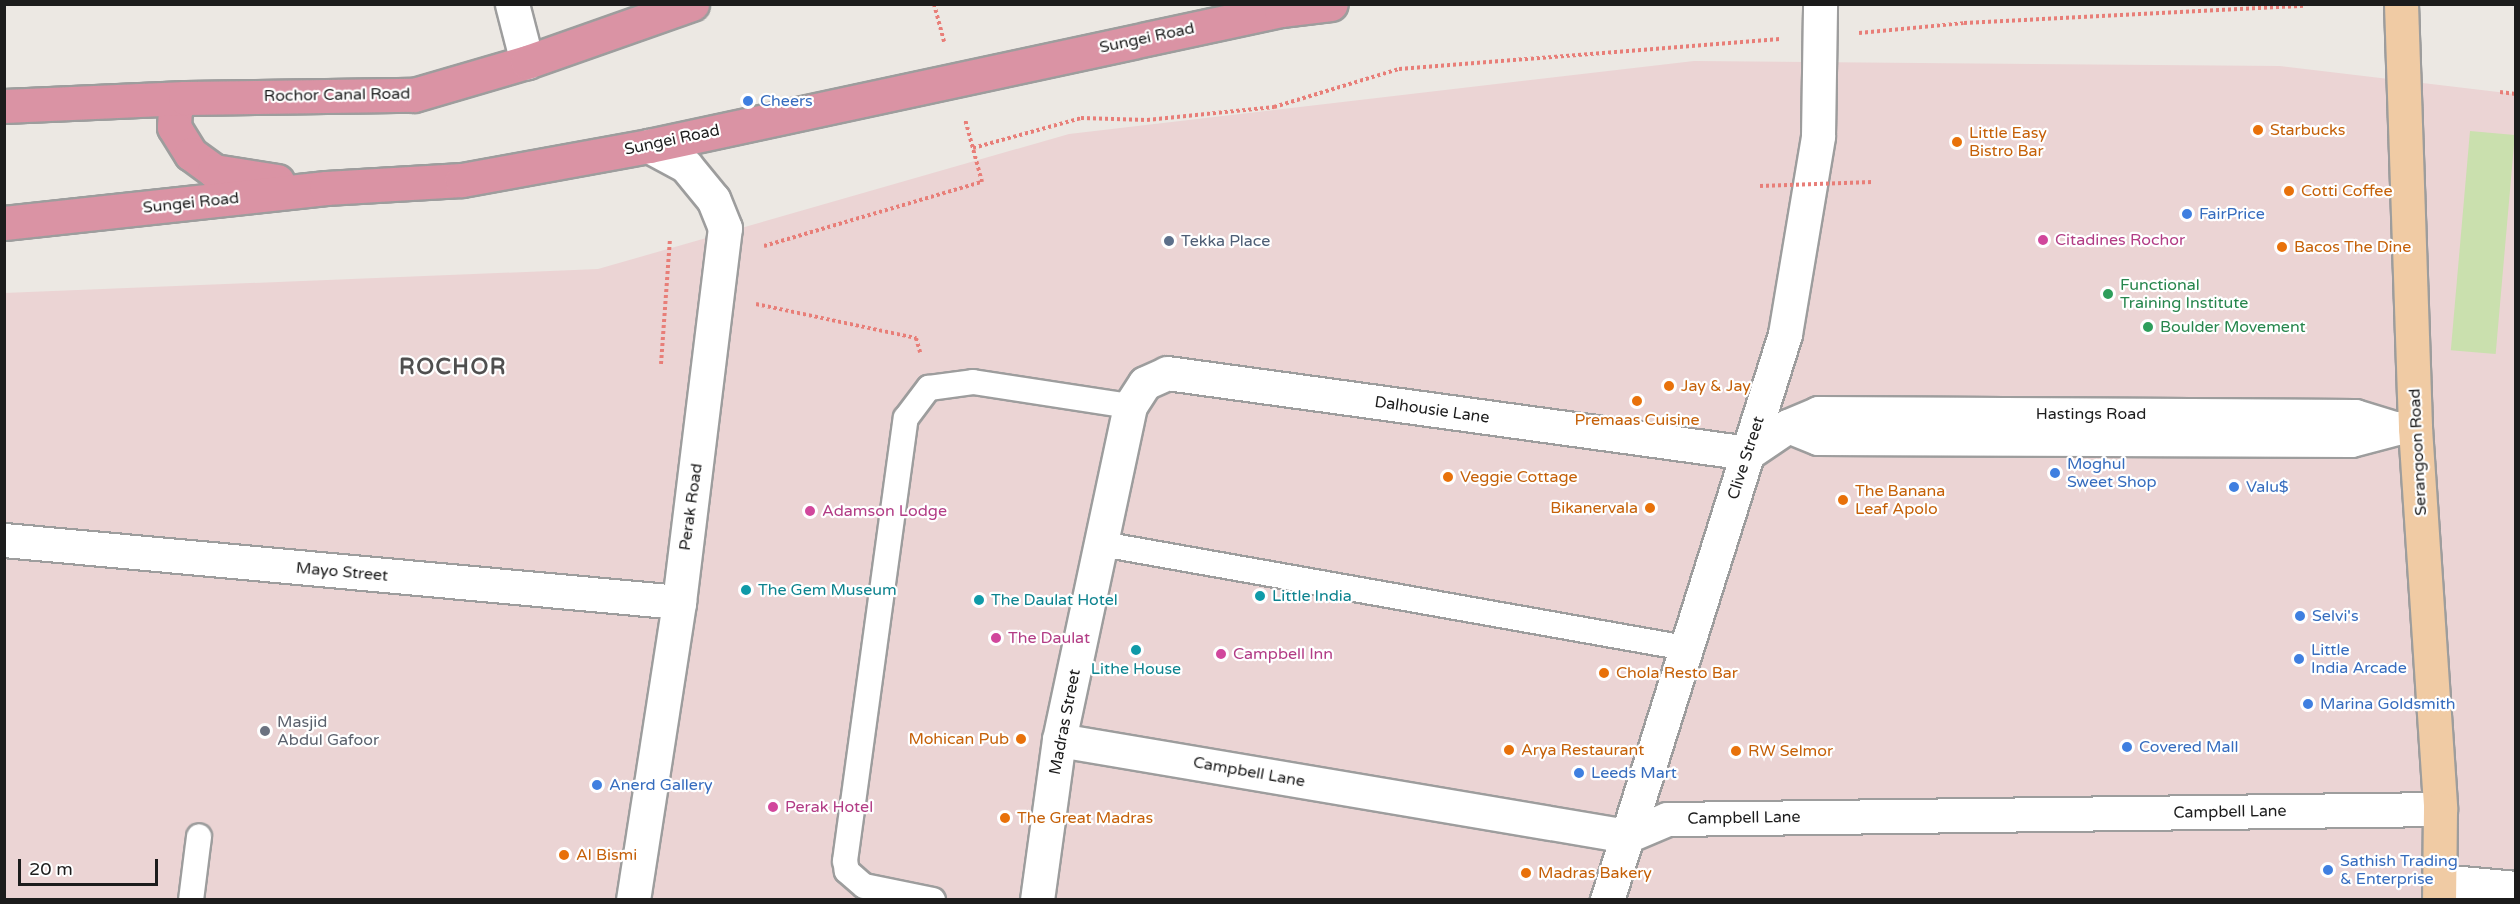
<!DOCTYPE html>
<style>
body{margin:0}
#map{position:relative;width:2520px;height:904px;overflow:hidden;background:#ece8e3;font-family:"Varela Round",sans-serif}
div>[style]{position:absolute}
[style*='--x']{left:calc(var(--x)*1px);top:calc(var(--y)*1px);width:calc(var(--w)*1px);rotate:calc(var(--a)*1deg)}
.commercial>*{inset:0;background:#ebd4d4}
.grass>*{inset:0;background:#cae0ae;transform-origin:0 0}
.path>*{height:4px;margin-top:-2px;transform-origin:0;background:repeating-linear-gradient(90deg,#e87e78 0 3px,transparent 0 6px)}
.roads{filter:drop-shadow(2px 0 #9d9d9d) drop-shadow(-2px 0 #9d9d9d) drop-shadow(0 2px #9d9d9d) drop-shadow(0 -2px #9d9d9d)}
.lane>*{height:24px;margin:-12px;padding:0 12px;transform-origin:12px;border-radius:12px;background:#fff}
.street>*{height:33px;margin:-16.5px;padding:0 16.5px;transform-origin:16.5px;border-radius:16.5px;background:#fff}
.primary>*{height:33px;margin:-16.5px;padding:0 16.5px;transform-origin:16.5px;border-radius:16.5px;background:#f0cba4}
.highway>*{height:33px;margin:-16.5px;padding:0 16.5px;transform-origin:16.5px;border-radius:16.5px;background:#da93a4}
.path-bridge>*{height:4px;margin-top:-2px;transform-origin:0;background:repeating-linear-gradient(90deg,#e87e78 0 3px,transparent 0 6px)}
.dots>*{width:16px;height:16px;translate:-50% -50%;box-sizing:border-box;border:3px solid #fff;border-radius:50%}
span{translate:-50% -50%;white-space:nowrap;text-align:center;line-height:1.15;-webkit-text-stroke:4.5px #fff;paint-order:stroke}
.street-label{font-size:16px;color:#1c1c1c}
.shop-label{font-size:16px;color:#366cbe}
.left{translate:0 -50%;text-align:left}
.food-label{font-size:16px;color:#c56008}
.right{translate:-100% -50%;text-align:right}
.hotel-label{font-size:16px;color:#b23c85}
.service-label{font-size:16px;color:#4e5e75}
.leisure-label{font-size:16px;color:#27864d}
.culture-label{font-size:16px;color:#0d838f}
.worship-label{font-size:16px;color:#5b616d}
.district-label{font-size:22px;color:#4f4f4f;font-weight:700;letter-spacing:1.5px}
.frame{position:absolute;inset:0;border:6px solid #1c1c1c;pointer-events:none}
.scale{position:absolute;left:18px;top:859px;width:140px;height:27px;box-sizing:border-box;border:3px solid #1c1c1c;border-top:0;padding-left:8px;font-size:18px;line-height:21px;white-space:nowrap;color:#1c1c1c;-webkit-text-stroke:4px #fff;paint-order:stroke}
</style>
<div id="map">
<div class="commercial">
<div style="clip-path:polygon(1694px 61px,2280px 66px,2515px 94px,2515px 899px,5px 899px,4px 293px,598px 269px,1069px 134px)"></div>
</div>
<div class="grass">
<div style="left:2470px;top:131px;width:45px;height:220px;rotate:5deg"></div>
</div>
<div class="path">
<div style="--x:934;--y:4;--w:39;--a:75"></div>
<div style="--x:1859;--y:33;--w:105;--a:-5.4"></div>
<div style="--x:1964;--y:23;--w:341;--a:-2.9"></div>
<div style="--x:2500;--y:92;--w:16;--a:7"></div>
<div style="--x:973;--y:148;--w:112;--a:-15.5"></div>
<div style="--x:1081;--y:118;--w:66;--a:1.7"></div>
<div style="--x:1147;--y:120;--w:128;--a:-5.8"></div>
<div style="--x:1274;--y:107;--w:131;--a:-16.9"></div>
<div style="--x:1399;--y:69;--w:382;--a:-4.5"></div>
<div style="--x:764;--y:246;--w:227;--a:-16.4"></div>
<div style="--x:982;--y:182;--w:65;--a:-105.1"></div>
<div style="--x:756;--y:304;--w:164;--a:12"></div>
<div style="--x:916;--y:338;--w:15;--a:74"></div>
<div style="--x:661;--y:364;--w:125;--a:-85.9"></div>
</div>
<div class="roads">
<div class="lane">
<div style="--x:1102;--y:544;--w:592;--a:10.11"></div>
<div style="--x:191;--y:900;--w:64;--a:-82.8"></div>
<div style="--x:933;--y:900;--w:70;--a:-168.5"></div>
<div style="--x:864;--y:886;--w:23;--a:-139"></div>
<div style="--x:847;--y:871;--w:10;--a:-101"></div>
<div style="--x:845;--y:861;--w:447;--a:-82.2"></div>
<div style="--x:906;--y:418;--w:38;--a:-53"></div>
<div style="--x:929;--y:388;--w:44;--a:-7.8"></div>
<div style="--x:973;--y:382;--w:159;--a:8.7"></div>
</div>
<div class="street">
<div style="--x:512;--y:4;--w:60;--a:75.5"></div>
<div style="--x:1788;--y:426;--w:32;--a:22"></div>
<div style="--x:1818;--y:438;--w:533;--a:0.21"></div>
<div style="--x:2351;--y:440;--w:48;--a:-14.6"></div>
<div style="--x:1748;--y:453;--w:48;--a:-34"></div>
<div style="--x:1788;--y:426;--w:33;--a:-23"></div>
<div style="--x:1818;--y:413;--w:537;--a:0.32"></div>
<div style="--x:2355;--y:416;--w:41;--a:17.1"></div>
<div style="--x:4;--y:540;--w:678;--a:5.25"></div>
<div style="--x:1059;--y:740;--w:576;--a:9.59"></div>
<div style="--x:1627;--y:836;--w:43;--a:-23"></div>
<div style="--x:1667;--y:819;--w:773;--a:-0.74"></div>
<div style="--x:2439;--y:881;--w:77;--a:5.2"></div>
<div style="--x:633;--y:900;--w:302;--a:-81.2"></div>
<div style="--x:679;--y:602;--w:377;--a:-83"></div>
<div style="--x:725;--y:228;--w:31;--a:-112"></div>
<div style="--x:713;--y:199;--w:43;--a:-129.3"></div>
<div style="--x:686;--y:166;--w:42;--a:-151.6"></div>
<div style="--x:1037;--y:900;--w:162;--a:-82.2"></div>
<div style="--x:1059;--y:740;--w:341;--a:-78"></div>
<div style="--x:1130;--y:406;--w:27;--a:-57"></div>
<div style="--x:1145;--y:383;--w:24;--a:-24"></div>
<div style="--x:1167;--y:373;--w:586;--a:7.84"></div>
<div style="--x:1607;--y:900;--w:593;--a:-72.54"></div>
<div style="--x:1785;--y:334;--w:201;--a:-80.5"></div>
<div style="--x:1818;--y:136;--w:132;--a:-89.1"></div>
</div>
<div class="primary">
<div style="--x:2401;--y:4;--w:424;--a:88.1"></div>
<div style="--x:2415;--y:428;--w:382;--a:86.2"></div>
<div style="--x:2440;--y:809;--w:91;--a:90.6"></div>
</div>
<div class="highway">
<div style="--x:185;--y:98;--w:14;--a:135"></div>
<div style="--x:175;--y:108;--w:19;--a:93"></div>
<div style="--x:174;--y:127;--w:32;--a:58"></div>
<div style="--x:191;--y:154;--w:29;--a:36"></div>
<div style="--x:214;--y:171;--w:64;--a:9"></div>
<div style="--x:4;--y:106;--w:181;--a:-2.5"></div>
<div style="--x:185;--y:98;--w:229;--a:-0.8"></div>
<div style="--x:414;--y:95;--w:118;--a:-16.3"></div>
<div style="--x:527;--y:62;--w:175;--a:-19.4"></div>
<div style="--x:4;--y:223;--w:324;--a:-6.2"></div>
<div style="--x:326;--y:188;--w:136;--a:-3.4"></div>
<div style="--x:462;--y:180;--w:190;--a:-10.3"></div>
<div style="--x:649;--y:146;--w:646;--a:-12.14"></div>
<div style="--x:1281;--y:10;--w:50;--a:-6.8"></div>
</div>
</div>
<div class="path-bridge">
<div style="--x:1760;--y:186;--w:112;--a:-2"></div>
</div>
<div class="dots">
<div style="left:748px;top:101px;background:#3f7fe0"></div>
<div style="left:2258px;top:130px;background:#e8710a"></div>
<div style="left:1957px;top:142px;background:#e8710a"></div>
<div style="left:2289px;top:191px;background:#e8710a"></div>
<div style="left:2187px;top:214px;background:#3f7fe0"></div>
<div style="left:2043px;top:240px;background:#d1479c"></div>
<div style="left:1169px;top:241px;background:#5c6f8a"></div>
<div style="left:2282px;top:247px;background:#e8710a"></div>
<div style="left:2108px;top:294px;background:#2e9e5b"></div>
<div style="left:2148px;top:327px;background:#2e9e5b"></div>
<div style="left:1669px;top:386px;background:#e8710a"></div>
<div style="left:1637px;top:401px;background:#e8710a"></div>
<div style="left:2055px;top:473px;background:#3f7fe0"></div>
<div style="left:1448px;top:477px;background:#e8710a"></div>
<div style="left:2234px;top:487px;background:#3f7fe0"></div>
<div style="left:1843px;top:500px;background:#e8710a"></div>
<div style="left:1650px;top:508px;background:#e8710a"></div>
<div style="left:810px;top:511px;background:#d1479c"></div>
<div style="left:746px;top:590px;background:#0f9aa8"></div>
<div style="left:1260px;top:596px;background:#0f9aa8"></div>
<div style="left:979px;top:600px;background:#0f9aa8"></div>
<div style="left:2300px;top:616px;background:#3f7fe0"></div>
<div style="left:996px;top:638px;background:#d1479c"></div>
<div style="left:1136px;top:650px;background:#0f9aa8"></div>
<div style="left:1221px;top:654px;background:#d1479c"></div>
<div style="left:2299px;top:659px;background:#3f7fe0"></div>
<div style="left:1604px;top:673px;background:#e8710a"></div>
<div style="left:2308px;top:704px;background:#3f7fe0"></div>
<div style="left:265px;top:731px;background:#6b7280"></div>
<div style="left:1021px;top:739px;background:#e8710a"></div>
<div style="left:2127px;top:747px;background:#3f7fe0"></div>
<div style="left:1509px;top:750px;background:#e8710a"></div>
<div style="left:1736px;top:751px;background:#e8710a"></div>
<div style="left:1579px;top:773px;background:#3f7fe0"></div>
<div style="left:597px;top:785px;background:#3f7fe0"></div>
<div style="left:773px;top:807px;background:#d1479c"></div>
<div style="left:1005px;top:818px;background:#e8710a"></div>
<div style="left:564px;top:855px;background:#e8710a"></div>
<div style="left:2328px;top:870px;background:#3f7fe0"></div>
<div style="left:1526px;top:873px;background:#e8710a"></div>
</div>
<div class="street-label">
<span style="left:1147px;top:38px;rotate:-12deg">Sungei Road</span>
<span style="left:337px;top:95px;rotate:-1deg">Rochor Canal Road</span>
<span style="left:672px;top:140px;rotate:-12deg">Sungei Road</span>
<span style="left:191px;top:203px;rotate:-6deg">Sungei Road</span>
<span style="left:1432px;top:410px;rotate:8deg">Dalhousie Lane</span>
<span style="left:2091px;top:414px">Hastings Road</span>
<span style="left:2418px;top:452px;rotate:-93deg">Serangoon Road</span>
<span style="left:1746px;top:458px;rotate:-72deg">Clive Street</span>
<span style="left:691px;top:507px;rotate:-82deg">Perak Road</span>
<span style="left:342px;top:572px;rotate:5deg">Mayo Street</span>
<span style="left:1065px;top:722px;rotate:-79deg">Madras Street</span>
<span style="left:1249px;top:772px;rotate:10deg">Campbell Lane</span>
<span style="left:2230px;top:812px;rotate:-1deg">Campbell Lane</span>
<span style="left:1744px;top:818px;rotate:-1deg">Campbell Lane</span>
</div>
<div class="shop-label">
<span class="left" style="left:760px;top:101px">Cheers</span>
<span class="left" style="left:2199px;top:214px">FairPrice</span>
<span class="left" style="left:2067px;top:473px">Moghul<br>Sweet Shop</span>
<span class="left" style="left:2246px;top:487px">Valu$</span>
<span class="left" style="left:2312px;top:616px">Selvi's</span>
<span class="left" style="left:2311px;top:659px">Little<br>India Arcade</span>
<span class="left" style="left:2320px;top:704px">Marina Goldsmith</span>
<span class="left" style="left:2139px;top:747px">Covered Mall</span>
<span class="left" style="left:1591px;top:773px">Leeds Mart</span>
<span class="left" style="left:609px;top:785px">Anerd Gallery</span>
<span class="left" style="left:2340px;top:870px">Sathish Trading<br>&amp; Enterprise</span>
</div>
<div class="food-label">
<span class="left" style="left:2270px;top:130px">Starbucks</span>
<span class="left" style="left:1969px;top:142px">Little Easy<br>Bistro Bar</span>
<span class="left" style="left:2301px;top:191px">Cotti Coffee</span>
<span class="left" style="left:2294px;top:247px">Bacos The Dine</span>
<span class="left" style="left:1681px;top:386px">Jay &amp; Jay</span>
<span style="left:1637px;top:420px">Premaas Cuisine</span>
<span class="left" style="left:1460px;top:477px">Veggie Cottage</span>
<span class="left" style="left:1855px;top:500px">The Banana<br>Leaf Apolo</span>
<span class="right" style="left:1638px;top:508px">Bikanervala</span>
<span class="left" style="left:1616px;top:673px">Chola Resto Bar</span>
<span class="right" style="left:1009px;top:739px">Mohican Pub</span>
<span class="left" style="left:1521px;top:750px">Arya Restaurant</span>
<span class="left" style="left:1748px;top:751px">RW Selmor</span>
<span class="left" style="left:1017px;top:818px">The Great Madras</span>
<span class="left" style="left:576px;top:855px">Al Bismi</span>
<span class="left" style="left:1538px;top:873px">Madras Bakery</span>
</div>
<div class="hotel-label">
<span class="left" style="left:2055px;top:240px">Citadines Rochor</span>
<span class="left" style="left:822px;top:511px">Adamson Lodge</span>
<span class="left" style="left:1008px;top:638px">The Daulat</span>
<span class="left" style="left:1233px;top:654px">Campbell Inn</span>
<span class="left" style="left:785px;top:807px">Perak Hotel</span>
</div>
<div class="service-label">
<span class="left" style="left:1181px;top:241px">Tekka Place</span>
</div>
<div class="leisure-label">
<span class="left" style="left:2120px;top:294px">Functional<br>Training Institute</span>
<span class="left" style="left:2160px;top:327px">Boulder Movement</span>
</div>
<div class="culture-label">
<span class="left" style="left:758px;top:590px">The Gem Museum</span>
<span class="left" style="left:1272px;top:596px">Little India</span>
<span class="left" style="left:991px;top:600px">The Daulat Hotel</span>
<span style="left:1136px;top:669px">Lithe House</span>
</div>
<div class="worship-label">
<span class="left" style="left:277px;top:731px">Masjid<br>Abdul Gafoor</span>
</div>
<div class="district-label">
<span style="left:453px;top:368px">ROCHOR</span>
</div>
<div class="frame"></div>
<div class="scale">20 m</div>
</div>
